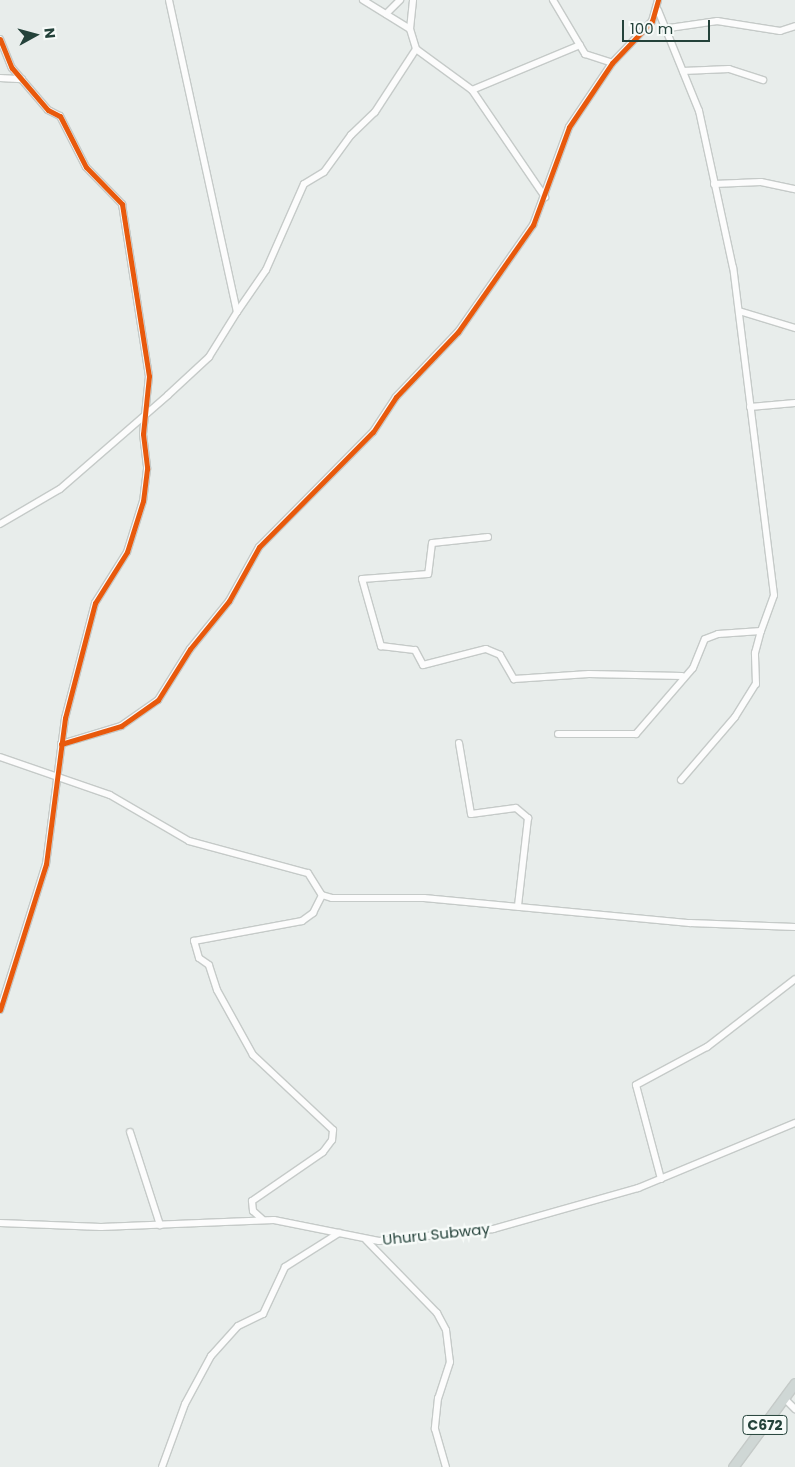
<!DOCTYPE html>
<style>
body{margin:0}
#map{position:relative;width:795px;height:1467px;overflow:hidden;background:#e8edeb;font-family:Poppins,sans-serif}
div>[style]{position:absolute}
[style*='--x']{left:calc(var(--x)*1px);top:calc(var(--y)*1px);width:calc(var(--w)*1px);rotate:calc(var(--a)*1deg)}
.roads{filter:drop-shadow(1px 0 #c5cac8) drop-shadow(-1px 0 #c5cac8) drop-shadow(0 1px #c5cac8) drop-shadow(0 -1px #c5cac8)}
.minor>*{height:6px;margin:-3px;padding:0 3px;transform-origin:3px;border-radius:3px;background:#fcfcfc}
.major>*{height:9px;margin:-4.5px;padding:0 4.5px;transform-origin:4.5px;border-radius:4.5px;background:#cfd7d5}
.cycleway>*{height:5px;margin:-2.5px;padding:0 2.5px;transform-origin:2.5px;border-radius:2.5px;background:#e8590c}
span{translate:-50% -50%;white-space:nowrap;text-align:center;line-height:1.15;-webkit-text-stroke:4.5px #f7fbf9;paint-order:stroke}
.shield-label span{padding:1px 4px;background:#f7fbf9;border:1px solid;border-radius:4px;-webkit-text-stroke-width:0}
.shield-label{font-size:14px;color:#24423a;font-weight:700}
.street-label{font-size:15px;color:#24423a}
.north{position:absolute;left:10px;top:10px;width:50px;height:50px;-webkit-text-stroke:4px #f7fbf9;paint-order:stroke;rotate:83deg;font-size:14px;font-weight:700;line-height:20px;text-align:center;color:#24423a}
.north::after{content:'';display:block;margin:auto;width:18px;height:22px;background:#24423a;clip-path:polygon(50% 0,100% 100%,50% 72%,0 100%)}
.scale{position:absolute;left:622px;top:20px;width:88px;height:22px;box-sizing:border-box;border:2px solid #24423a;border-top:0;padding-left:6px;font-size:15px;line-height:18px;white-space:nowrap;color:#24423a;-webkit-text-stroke:4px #f7fbf9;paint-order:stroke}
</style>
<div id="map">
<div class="roads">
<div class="minor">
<div style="--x:363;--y:0;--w:55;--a:31.7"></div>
<div style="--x:410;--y:29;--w:21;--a:73"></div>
<div style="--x:416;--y:49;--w:69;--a:36.2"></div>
<div style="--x:472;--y:90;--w:130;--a:55.7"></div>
<div style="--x:553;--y:0;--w:63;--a:59.3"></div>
<div style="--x:585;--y:54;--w:28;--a:18"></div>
<div style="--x:386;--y:14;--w:20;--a:-45"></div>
<div style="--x:669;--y:28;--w:49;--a:-8.3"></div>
<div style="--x:717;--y:21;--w:64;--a:9"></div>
<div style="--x:780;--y:31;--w:16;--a:-18"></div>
<div style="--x:410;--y:29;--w:29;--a:-84"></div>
<div style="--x:0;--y:39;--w:31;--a:68"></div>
<div style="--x:12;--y:68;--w:55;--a:49.4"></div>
<div style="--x:48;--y:110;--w:13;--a:27"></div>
<div style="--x:60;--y:116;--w:57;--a:63"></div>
<div style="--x:86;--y:167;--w:52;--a:45.8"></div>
<div style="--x:122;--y:204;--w:174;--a:81.1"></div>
<div style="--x:149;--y:376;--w:58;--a:95.9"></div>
<div style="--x:143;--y:434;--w:35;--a:83"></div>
<div style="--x:147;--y:469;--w:32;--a:97"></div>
<div style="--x:143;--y:501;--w:53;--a:107.4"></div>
<div style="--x:127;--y:552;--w:60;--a:122.1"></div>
<div style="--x:95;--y:603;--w:119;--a:104.6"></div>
<div style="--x:65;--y:718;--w:147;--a:97.4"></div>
<div style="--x:46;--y:864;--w:153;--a:107.5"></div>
<div style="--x:683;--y:71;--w:46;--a:-2.5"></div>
<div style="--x:729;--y:69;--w:36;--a:18"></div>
<div style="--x:0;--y:78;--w:22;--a:3"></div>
<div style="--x:472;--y:90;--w:117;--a:-22.6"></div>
<div style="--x:714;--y:184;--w:47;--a:-2.4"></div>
<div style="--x:761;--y:182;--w:35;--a:12"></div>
<div style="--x:739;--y:311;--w:59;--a:16.9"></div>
<div style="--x:237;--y:312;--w:51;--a:-55.4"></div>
<div style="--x:266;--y:270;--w:94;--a:-66.2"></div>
<div style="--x:304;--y:184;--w:23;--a:-31"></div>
<div style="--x:324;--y:172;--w:46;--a:-53.9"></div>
<div style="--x:351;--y:135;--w:33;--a:-44"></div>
<div style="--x:375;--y:112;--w:75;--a:-56.9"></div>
<div style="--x:750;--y:407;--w:45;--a:-5.1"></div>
<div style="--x:0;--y:524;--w:69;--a:-30.3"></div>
<div style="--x:60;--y:489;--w:143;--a:-41"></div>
<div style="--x:168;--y:395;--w:56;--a:-42.8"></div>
<div style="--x:209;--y:357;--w:53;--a:-58.1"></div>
<div style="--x:237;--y:312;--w:319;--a:-102.3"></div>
<div style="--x:488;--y:537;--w:56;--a:173.9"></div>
<div style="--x:432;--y:543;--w:31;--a:97"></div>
<div style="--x:428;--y:574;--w:66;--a:175.7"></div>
<div style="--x:362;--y:579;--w:70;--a:74.2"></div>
<div style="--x:381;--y:646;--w:34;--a:7"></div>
<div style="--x:415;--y:650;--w:17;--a:62"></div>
<div style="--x:423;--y:665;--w:65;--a:-14.3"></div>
<div style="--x:486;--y:649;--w:15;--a:23"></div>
<div style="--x:500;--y:655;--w:28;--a:60"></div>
<div style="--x:514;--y:679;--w:75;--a:-3.8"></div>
<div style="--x:589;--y:674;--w:93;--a:1.2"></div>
<div style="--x:558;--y:734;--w:78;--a:0"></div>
<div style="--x:636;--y:734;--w:87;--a:-49.2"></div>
<div style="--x:693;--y:668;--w:31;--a:-68"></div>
<div style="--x:705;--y:639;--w:14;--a:-21"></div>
<div style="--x:718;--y:634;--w:43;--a:-4"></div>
<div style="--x:761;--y:631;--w:38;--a:-70"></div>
<div style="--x:774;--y:595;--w:330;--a:-97.1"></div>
<div style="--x:733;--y:268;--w:161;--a:-102.2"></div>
<div style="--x:699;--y:111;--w:109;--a:-112.1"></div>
<div style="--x:459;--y:743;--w:72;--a:80.4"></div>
<div style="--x:471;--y:814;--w:45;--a:-7.6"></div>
<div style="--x:516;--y:808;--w:16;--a:40"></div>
<div style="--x:528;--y:818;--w:89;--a:96.5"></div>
<div style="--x:61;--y:744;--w:63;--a:-16.7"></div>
<div style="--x:121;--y:726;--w:45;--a:-35.1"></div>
<div style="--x:158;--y:700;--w:60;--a:-57.9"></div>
<div style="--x:190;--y:649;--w:62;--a:-50.9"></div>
<div style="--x:229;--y:601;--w:62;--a:-60.9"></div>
<div style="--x:259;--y:547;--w:162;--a:-45.3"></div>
<div style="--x:373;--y:432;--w:42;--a:-56.7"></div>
<div style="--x:396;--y:397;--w:90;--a:-46.4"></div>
<div style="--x:458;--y:332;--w:131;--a:-55"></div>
<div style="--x:533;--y:225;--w:104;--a:-69.8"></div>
<div style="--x:569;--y:127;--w:77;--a:-56.1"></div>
<div style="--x:612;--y:63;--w:58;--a:-46.4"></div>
<div style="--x:652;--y:21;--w:22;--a:-74"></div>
<div style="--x:0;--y:757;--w:116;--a:19.1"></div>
<div style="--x:110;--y:795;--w:91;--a:30.2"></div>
<div style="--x:189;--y:841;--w:123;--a:15.1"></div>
<div style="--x:308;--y:873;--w:26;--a:58"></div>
<div style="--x:322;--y:895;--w:10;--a:17"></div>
<div style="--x:332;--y:898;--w:92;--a:0"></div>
<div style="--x:424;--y:898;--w:267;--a:5.4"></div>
<div style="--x:690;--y:923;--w:105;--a:2.2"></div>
<div style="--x:681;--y:780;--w:83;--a:-49.4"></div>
<div style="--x:735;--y:717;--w:39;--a:-58"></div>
<div style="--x:756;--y:684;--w:31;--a:-92"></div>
<div style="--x:755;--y:653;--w:23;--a:-75"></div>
<div style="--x:130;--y:1132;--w:98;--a:72.1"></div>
<div style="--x:661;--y:1179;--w:97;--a:-104.9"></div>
<div style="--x:636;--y:1085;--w:81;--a:-28.2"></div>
<div style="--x:707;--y:1047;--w:111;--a:-37.7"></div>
<div style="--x:262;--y:1219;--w:12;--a:-138"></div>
<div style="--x:253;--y:1211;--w:10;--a:-96"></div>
<div style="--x:252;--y:1201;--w:86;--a:-34.6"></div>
<div style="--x:323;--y:1152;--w:15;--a:-53"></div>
<div style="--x:332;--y:1140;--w:10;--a:-84"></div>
<div style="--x:333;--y:1130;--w:110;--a:-136.8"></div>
<div style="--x:253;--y:1055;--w:74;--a:-119"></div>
<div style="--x:217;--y:990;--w:26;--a:-108"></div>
<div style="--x:209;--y:965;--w:12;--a:-145"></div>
<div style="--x:199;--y:958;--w:18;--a:-106"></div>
<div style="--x:194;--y:941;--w:110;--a:-10.5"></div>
<div style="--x:302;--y:921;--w:14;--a:-36"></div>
<div style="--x:313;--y:913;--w:20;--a:-63"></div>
<div style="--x:0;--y:1223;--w:101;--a:2.3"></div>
<div style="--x:101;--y:1227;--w:173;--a:-2.3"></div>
<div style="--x:274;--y:1220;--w:107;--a:11.3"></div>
<div style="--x:379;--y:1241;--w:115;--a:-6"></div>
<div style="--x:493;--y:1229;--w:151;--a:-15.8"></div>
<div style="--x:638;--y:1188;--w:170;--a:-22.5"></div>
<div style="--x:366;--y:1240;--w:102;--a:45.8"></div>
<div style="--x:437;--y:1313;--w:19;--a:62"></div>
<div style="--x:446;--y:1330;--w:32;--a:83"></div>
<div style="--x:450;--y:1362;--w:38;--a:108"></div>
<div style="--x:438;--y:1398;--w:31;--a:96"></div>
<div style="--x:435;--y:1429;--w:40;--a:74"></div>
<div style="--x:784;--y:1398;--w:16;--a:45"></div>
<div style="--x:162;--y:1467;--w:67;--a:-69.9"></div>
<div style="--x:185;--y:1404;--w:55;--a:-61.6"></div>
<div style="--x:211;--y:1356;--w:40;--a:-48"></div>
<div style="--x:238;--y:1326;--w:28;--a:-26"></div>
<div style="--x:263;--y:1314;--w:52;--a:-64.9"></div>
<div style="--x:285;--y:1267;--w:64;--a:-32.2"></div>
</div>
<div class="major">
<div style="--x:733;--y:1467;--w:104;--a:-53.6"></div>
</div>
</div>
<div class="cycleway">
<div style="--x:0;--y:39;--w:31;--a:68"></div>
<div style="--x:12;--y:68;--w:55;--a:49.4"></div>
<div style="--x:48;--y:110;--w:13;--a:27"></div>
<div style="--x:60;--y:116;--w:57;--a:63"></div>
<div style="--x:86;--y:167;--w:52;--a:45.8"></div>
<div style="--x:122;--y:204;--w:174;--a:81.1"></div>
<div style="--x:149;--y:376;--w:58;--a:95.9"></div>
<div style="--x:143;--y:434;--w:35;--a:83"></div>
<div style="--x:147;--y:469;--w:32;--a:97"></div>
<div style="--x:143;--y:501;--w:53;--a:107.4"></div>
<div style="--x:127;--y:552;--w:60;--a:122.1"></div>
<div style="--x:95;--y:603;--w:119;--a:104.6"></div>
<div style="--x:65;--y:718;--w:147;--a:97.4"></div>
<div style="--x:46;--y:864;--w:153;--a:107.5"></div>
<div style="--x:61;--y:744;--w:63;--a:-16.7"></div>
<div style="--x:121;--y:726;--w:45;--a:-35.1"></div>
<div style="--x:158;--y:700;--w:60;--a:-57.9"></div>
<div style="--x:190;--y:649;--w:62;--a:-50.9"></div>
<div style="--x:229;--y:601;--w:62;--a:-60.9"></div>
<div style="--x:259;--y:547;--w:162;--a:-45.3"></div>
<div style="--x:373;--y:432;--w:42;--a:-56.7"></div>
<div style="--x:396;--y:397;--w:90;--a:-46.4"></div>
<div style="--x:458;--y:332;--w:131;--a:-55"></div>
<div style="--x:533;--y:225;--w:104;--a:-69.8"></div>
<div style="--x:569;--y:127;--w:77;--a:-56.1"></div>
<div style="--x:612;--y:63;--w:58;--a:-46.4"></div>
<div style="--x:652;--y:21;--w:22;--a:-74"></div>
</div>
<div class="shield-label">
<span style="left:765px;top:1425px">C672</span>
</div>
<div class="street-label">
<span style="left:436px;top:1234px;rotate:-6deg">Uhuru Subway</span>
</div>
<div class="north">N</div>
<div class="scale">100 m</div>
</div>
